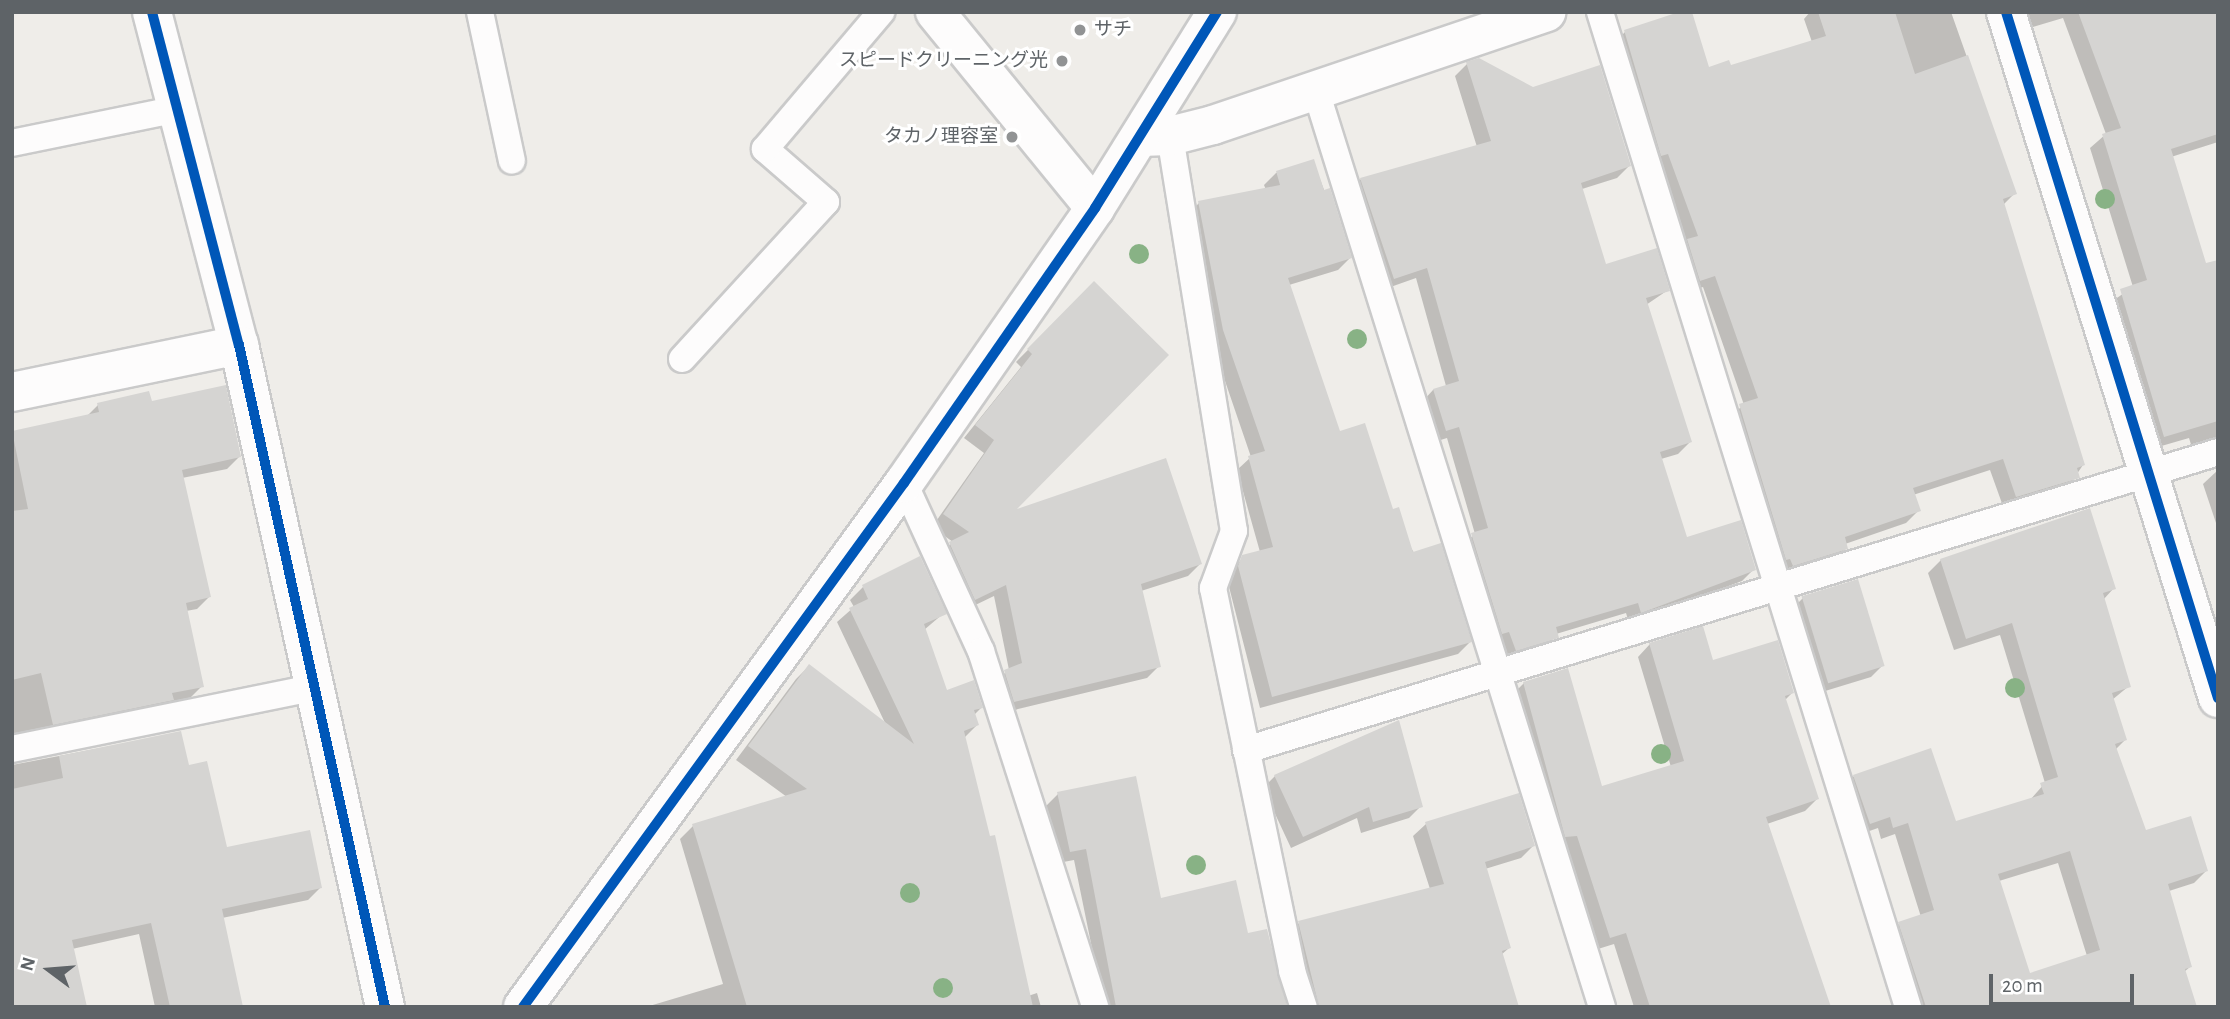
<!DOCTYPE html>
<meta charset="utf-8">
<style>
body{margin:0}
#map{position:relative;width:2230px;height:1019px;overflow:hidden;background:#efede9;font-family:"Alegreya Sans","Noto Sans JP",sans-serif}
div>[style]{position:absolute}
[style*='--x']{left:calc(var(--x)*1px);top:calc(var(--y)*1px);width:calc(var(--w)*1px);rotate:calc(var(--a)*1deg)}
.shadow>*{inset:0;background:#0003}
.building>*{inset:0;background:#d5d4d2;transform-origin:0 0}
.roads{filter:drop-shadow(2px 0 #cacaca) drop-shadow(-2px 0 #cacaca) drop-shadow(0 2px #cacaca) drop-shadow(0 -2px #cacaca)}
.lane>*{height:26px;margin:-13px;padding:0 13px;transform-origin:13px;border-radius:13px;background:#fdfcfc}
.street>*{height:38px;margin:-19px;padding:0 19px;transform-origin:19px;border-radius:19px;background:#fdfcfc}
.secondary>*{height:38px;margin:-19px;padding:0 19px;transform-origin:19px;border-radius:19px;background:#fdfcfc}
.cycleway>*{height:10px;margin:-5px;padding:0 5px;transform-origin:5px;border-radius:5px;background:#0057b8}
.trees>*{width:20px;height:20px;margin:-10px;border-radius:50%;background:#88b285}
.dots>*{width:19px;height:19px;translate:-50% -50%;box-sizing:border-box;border:4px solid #fff;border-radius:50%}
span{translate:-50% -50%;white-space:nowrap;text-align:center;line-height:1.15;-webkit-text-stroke:6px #fff;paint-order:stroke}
.poi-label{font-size:19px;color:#5e6367}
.left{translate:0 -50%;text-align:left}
.right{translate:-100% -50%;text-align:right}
.frame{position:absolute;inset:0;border:14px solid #5e6367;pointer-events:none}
.north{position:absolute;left:14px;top:935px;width:70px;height:70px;-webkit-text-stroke:5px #fff;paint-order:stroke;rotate:286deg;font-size:19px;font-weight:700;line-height:28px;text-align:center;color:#5e6367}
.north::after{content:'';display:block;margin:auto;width:24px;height:32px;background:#5e6367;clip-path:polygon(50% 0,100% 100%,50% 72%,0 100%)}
.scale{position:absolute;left:1989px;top:974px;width:145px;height:32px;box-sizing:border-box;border:4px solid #5e6367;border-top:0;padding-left:9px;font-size:21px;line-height:24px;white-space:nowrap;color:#5e6367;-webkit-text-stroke:5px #fff;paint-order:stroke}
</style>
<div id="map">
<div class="shadow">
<div style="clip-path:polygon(1810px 12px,1951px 12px,2015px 193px,2003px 205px,2083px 465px,2066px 490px,2004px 509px,1990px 470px,1913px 495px,1919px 510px,1906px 523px,1845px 544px,1846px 548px,1834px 561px,1780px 577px,1727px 418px,1744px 405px,1703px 287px,1687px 292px,1613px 44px,1625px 32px,1708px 69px,1730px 68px,1812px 42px,1804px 19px)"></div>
<div style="clip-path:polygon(2013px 12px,2218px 12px,2218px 142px,2171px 157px,2205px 266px,2218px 262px,2218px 457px,2193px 451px,2189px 438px,2151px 449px,2108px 304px,2133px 287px,2090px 148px,2106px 134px,2063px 18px,2019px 31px)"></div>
<div style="clip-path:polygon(1467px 64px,1629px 166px,1617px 178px,1582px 189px,1605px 266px,1668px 290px,1646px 305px,1690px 442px,1678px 454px,1661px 459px,1686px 540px,1754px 569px,1742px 581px,1629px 623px,1626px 613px,1556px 634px,1545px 649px,1504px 662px,1460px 547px,1475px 534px,1447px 438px,1434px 442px,1422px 402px,1433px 390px,1446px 386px,1416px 278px,1382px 290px,1349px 191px,1361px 179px,1477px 147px,1455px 76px)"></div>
<div style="clip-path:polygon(1313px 161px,1350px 258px,1338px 270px,1289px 285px,1339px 433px,1470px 642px,1458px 654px,1260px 708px,1227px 579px,1243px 557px,1260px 552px,1237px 470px,1251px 457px,1212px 343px,1187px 215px,1199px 203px,1266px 190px,1264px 185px,1276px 173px)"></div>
<div style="clip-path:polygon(1094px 283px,1010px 513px,1200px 564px,1188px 576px,1141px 591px,1159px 666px,1147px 678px,1002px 713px,992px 683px,1009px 670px,994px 596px,963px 611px,937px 556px,953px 542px,932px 527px,984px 453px,964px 438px,1021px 367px,1016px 362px)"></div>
<div style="clip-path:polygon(150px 403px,239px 457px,227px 469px,182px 478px,209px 597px,197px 609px,186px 611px,202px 686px,190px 698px,169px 702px,160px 712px,12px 742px,12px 433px,86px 417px,98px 405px)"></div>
<div style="clip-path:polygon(2218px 470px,2218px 529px,2203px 484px)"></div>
<div style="clip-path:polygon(evenodd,1941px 560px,2114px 588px,2103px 600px,2129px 686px,2112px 700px,2125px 740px,2116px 749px,2145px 832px,2206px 871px,2194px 883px,2169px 891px,2190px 967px,2184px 972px,2195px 1007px,1910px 1007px,1887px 936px,1899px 924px,1921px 917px,1895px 834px,1881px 839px,1878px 828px,1858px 835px,1842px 789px,1854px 776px,1955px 824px,2030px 800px,2045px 783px,2000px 635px,1954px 650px,1928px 573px,1941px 560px,2058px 863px,2087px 956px,2029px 975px,1999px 881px,2058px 863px)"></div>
<div style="clip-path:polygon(863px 587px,944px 613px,924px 630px,946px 692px,981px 708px,974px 715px,977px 725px,964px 738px,1028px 996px,1037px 993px,1041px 1007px,646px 1007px,723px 984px,680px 839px,693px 826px,787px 797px,736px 760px,796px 679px,809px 666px,886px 725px,837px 622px,854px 607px,850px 600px)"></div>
<div style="clip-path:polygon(1803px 598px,1883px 665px,1871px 677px,1812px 695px,1791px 610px)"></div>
<div style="clip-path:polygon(1650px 644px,1792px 693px,1785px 700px,1817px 799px,1805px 811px,1767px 824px,1829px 1007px,1634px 1007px,1614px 944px,1598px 949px,1512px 695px,1524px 683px,1601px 788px,1671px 767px,1638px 657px)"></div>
<div style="clip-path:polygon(179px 733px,187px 767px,226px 849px,320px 888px,308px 900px,222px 918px,241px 1007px,155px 1007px,139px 934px,72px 949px,12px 1007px,12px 765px)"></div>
<div style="clip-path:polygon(1275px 776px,1421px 806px,1409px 818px,1361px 833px,1357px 818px,1291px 848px,1263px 788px)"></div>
<div style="clip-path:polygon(1058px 794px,1159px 900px,1247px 936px,1266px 931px,1287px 1007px,1104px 1007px,1074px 860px,1058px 863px,1046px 806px)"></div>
<div style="clip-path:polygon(1426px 824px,1533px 846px,1521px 858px,1485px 869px,1509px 948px,1501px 955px,1517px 1007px,1304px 1007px,1287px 935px,1299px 923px,1430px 889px,1413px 836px)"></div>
</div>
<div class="building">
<div style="clip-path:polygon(1679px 12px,1692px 12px,1709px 67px,1729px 60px,1731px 65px,1826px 36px,1818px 12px,1895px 12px,1915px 74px,1968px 55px,2017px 194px,2003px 199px,2085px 465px,2077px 468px,2080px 478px,2016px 497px,2003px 459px,1913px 488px,1921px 511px,1845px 537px,1848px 549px,1793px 566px,1790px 559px,1786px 560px,1739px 404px,1758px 398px,1715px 276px,1700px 281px,1687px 239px,1698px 236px,1668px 154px,1661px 156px,1624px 30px)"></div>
<div style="clip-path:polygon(2078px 12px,2218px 12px,2218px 134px,2171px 149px,2206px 263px,2218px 260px,2218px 421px,2164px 437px,2120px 289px,2147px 280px,2102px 134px,2121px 128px)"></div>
<div style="clip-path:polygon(1479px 58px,1533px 87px,1600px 65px,1631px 166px,1581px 183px,1606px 264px,1657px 248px,1670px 291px,1646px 298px,1692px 442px,1660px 452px,1687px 537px,1741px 520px,1756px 570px,1641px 613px,1638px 603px,1556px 627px,1559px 638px,1516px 651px,1509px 632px,1502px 634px,1471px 533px,1488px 528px,1459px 427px,1446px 431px,1433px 389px,1459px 381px,1427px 268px,1394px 279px,1360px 178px,1491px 141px,1466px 62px)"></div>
<div style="clip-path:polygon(1314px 159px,1324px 190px,1330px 188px,1352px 258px,1288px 278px,1340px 431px,1365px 423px,1393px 509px,1399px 507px,1413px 552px,1441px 543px,1472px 642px,1272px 697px,1238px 566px,1242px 555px,1273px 547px,1248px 456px,1265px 451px,1223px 330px,1198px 201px,1280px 185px,1276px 171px)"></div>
<div style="clip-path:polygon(1094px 281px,1169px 355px,1017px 509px,1166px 458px,1202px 564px,1141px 584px,1161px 667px,1014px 702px,1004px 670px,1022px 663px,1006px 585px,975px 600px,949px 542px,969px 532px,943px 514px,994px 440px,975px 425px,1032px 354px,1027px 349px)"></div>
<div style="clip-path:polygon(226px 385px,241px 457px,182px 470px,211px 597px,186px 603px,204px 687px,172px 693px,174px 700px,53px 725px,41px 673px,12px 680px,12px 511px,28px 509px,12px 431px,99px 412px,97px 403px,149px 391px,152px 401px)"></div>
<div style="clip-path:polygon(evenodd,2090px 508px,2116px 589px,2103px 593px,2131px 687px,2112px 693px,2127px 740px,2115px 744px,2146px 830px,2191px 816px,2208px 871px,2168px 884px,2192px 967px,2185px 969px,2197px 1007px,1926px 1007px,1898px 922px,1934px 910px,1908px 823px,1893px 828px,1890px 817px,1870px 824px,1853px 775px,1931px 748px,1956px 821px,2044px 794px,2040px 783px,2058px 777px,2012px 623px,1966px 639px,1940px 559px,2090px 508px,2070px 851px,2100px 950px,2030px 973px,1998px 874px,2070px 851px)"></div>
<div style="clip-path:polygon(920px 556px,947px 614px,924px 624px,947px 690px,974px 680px,983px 708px,974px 710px,979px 725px,964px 731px,990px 836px,995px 835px,1033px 1007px,747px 1007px,692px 824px,807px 789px,748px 746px,809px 664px,914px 744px,849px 608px,868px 599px,862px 585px)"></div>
<div style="left:1858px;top:579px;width:91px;height:59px;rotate:73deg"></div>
<div style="clip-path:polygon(1703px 626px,1713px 660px,1778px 640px,1794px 693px,1785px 696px,1819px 799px,1766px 817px,1831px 1007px,1650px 1007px,1626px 933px,1610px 938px,1577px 836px,1565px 837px,1523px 682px,1568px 668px,1602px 786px,1684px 761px,1649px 643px)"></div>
<div style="clip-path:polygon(1399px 720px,1423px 807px,1373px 822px,1369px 807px,1303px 837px,1274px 775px)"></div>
<div style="clip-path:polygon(181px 731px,189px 765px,207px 761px,227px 847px,310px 830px,322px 888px,222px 909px,243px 1007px,170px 1007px,151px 923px,72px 940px,87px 1007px,12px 1007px,12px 789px,63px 778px,59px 756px)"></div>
<div style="clip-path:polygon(1136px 776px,1161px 898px,1236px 880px,1248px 933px,1267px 929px,1287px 1007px,1116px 1007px,1086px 849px,1070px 852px,1057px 792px)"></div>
<div style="clip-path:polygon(1519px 793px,1535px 846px,1485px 862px,1511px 948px,1502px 951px,1519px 1007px,1319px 1007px,1298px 921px,1444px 884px,1425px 822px)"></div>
</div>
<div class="roads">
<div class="lane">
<div style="--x:480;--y:12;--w:152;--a:77.9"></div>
<div style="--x:1600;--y:12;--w:1042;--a:72.8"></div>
<div style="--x:1316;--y:91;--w:960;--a:72.66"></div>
<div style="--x:1170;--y:136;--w:400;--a:80.8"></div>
<div style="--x:1234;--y:531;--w:61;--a:110.2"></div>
<div style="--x:1213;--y:588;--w:391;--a:78.3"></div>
<div style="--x:1292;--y:971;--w:38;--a:72"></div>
<div style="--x:12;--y:143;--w:169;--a:-11.6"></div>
<div style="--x:682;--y:359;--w:213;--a:-47.5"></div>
<div style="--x:826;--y:202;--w:81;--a:-139"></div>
<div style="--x:765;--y:149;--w:180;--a:-49.7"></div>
<div style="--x:904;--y:483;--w:185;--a:65.4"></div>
<div style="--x:981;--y:651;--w:374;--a:72.2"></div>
<div style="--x:12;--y:749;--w:307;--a:-11.5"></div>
<div style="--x:1246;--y:750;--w:1017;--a:-17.04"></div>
</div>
<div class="street">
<div style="--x:152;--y:12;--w:344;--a:75.4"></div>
<div style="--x:239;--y:345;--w:678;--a:77.56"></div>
<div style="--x:935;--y:12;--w:253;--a:50.8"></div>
<div style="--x:2006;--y:12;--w:718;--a:72.83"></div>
<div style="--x:12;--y:392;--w:232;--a:-11.7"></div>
</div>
<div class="secondary">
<div style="--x:1140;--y:137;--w:30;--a:-2"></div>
<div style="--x:1170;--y:136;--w:44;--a:-14.3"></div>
<div style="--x:1213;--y:125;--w:352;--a:-18.7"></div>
<div style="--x:523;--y:1007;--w:648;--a:-53.98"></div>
<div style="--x:904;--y:483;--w:335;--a:-55.2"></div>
<div style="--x:1095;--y:208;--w:231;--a:-58.1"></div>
</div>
</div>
<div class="cycleway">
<div style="--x:152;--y:12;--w:344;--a:75.4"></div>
<div style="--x:239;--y:345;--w:678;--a:77.56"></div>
<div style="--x:2006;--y:12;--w:718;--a:72.83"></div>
<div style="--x:523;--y:1007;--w:648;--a:-53.98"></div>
<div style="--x:904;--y:483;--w:335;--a:-55.2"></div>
<div style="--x:1095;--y:208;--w:231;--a:-58.1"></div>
</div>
<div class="trees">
<div style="left:2105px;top:199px"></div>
<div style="left:1139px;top:254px"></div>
<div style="left:1357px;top:339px"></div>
<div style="left:2015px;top:688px"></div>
<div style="left:1661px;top:754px"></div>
<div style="left:1196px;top:865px"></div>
<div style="left:910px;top:893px"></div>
<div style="left:943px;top:988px"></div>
</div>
<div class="dots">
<div style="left:1080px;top:30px;background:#919394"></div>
<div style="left:1062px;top:61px;background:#919394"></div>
<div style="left:1012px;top:137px;background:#919394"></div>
</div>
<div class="poi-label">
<span class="left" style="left:1094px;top:30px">サチ</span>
<span class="right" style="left:1048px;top:61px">スピードクリーニング光</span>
<span class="right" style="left:998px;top:137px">タカノ理容室</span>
</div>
<div class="frame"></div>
<div class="north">N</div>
<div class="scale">20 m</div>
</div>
